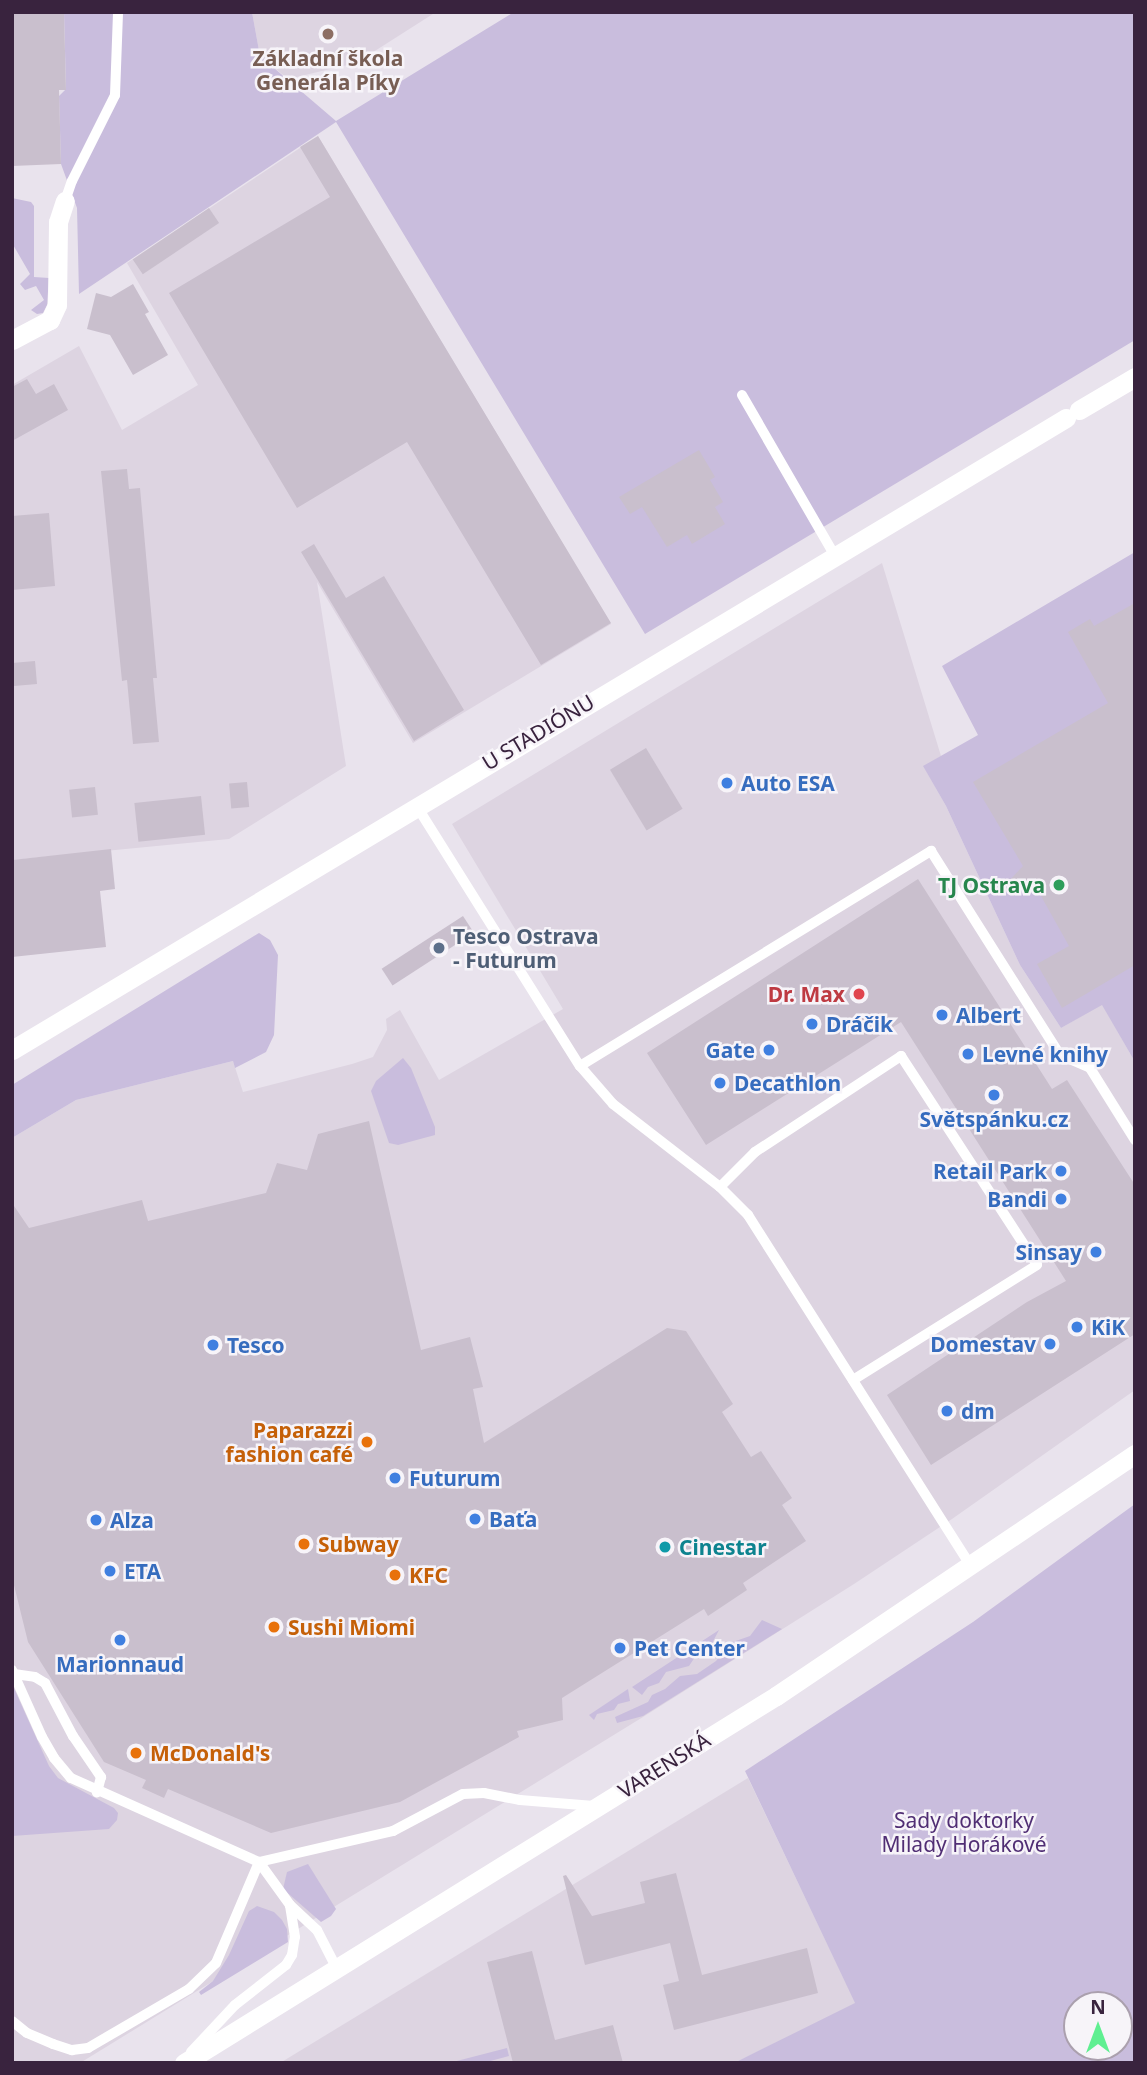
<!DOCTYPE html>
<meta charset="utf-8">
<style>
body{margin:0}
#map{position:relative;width:1147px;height:2075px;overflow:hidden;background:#e9e3ed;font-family:"Noto Sans",sans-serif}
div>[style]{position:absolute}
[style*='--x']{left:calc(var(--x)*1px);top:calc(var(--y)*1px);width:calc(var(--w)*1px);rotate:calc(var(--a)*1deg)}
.built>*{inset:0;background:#ddd4e1}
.green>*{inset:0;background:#c9bddd}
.building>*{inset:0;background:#c9bfcd;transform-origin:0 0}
.service>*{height:10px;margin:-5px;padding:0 5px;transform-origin:5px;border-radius:5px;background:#fff}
.minor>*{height:19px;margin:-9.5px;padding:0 9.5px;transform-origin:9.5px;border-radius:9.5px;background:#fff}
.tertiary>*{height:19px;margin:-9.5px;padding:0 9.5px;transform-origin:9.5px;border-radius:9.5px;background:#fff}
.dots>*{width:19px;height:19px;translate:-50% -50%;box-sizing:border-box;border:4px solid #f7f4f9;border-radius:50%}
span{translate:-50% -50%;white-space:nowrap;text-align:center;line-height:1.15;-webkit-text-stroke:5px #f7f4f9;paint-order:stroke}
.education-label{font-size:21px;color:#785e54;font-weight:700}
.street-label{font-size:21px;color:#39233e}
.shop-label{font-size:21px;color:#366cbe;font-weight:700}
.left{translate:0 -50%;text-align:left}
.right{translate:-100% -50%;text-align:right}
.leisure-label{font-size:21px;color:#27864d;font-weight:700}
.service-label{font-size:21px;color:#4e5e75;font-weight:700}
.health-label{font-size:21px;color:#be3a42;font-weight:700}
.food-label{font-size:21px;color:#c56008;font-weight:700}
.culture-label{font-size:21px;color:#0d838f;font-weight:700}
.park-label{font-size:21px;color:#502e74}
.frame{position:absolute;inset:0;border:14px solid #39233e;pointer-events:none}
.north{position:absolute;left:1063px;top:1991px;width:70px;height:70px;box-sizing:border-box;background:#f7f4f9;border:2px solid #aba0ae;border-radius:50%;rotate:0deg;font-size:19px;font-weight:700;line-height:28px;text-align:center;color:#39233e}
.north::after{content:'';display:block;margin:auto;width:24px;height:32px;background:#5fef91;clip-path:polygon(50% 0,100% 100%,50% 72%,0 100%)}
</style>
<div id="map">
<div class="built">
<div style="clip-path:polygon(252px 12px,436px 12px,356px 63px,288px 79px,260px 56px)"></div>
<div style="clip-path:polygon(318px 136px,611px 624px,413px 743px,317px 582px,346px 766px,229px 839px,12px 860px,12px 385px,79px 346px,122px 430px,198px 385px,127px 263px)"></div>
<div style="clip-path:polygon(882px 563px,941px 756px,924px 767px,946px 806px,1020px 965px,1061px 1028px,1102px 1004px,1135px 1062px,1135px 1390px,952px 1519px,854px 1584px,643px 1717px,80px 2063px,12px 2063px,12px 1138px,76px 1100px,233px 1061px,243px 1092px,352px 1064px,373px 1057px,387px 1030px,386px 1019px,400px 1010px,439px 1080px,563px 1009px,452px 824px)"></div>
<div style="clip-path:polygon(748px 1778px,856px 2004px,734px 2063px,280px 2063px)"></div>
</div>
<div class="green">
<div style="clip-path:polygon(64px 12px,252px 12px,260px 56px,336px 121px,514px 12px,1135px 12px,1135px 340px,645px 634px,336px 122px,79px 294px,77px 208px,61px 164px,59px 96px,66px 89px)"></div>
<div style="clip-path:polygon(12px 198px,31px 202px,34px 206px,34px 277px,49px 278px,47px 305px,43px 313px,37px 314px,31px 310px,44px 300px,36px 286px,25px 290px,20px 284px,30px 274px,12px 243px)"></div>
<div style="clip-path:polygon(1135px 552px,1135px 1062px,1102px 1005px,1061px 1028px,1020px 965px,946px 806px,923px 766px,978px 735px,942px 666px)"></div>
<div style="clip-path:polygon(259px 933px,270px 940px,278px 955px,274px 1035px,266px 1052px,235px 1068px,233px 1061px,76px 1100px,12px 1138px,12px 1085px)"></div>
<div style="clip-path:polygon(403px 1058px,411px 1068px,435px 1127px,435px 1135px,398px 1145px,389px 1143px,371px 1091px,376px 1081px)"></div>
<div style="clip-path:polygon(evenodd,1135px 1504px,1135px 2063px,734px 2063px,855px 2003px,745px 1771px,973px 1622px,1135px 1504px,1077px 2005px,1119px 2005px,1119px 2047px,1077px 2047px,1077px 2005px)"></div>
<div style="clip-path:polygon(762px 1620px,782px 1629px,643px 1716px,617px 1723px,615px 1717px,648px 1702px,652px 1695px,665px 1689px,680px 1676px,697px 1674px,716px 1661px,730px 1643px,750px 1636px)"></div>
<div style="clip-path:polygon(719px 1630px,707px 1653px,695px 1657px,689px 1666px,666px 1672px,659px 1683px,648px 1687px,642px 1695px,632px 1687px)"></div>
<div style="clip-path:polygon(12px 1684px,49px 1766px,58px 1778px,114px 1808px,118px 1813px,117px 1820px,109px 1829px,12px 1836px)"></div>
<div style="clip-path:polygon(628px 1689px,630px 1701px,618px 1704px,614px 1710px,597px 1714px,594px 1720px,589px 1715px)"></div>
<div style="clip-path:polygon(308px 1864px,336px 1909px,331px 1916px,321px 1922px,283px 1889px,287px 1872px)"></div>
<div style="clip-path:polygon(257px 1906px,274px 1912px,282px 1920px,287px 1929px,288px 1942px,201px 1995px,199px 1992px,213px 1981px,229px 1955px,249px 1911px)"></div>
<div style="clip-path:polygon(507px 2048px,509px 2056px,483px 2063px,449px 2063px)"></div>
</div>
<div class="building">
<div style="clip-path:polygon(64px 12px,66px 90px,59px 90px,61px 164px,12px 166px,12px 13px)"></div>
<div style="clip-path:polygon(318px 136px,611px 623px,541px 665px,407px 442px,297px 508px,169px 293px,330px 197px,300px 147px)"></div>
<div style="left:209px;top:208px;width:18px;height:92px;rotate:56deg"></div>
<div style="clip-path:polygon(133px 284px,149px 312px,145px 314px,168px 355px,133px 375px,110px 335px,87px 329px,96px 293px,111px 297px)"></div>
<div style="clip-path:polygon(27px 379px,36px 394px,54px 384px,68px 410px,12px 441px,12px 387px)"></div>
<div style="clip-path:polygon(699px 450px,715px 477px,710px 480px,723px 502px,715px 507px,725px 524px,692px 544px,687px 535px,667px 547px,642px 507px,630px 514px,619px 497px)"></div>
<div style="clip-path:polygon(127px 469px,129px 489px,140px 488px,157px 678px,153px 678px,159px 742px,133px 744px,127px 680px,122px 681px,101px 471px)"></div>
<div style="clip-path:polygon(49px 513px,55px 586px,12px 590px,12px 516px)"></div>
<div style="clip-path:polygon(314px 544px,346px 598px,384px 576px,464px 710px,414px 741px,301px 552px)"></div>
<div style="clip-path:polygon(1135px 603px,1135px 965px,1062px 1008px,1037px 964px,1069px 946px,1032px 880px,1005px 885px,1023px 866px,973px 782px,1108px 703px,1068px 632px,1090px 619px,1094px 626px)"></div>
<div style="left:35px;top:661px;width:23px;height:23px;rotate:85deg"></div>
<div style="left:646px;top:748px;width:71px;height:42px;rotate:59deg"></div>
<div style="left:247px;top:782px;width:25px;height:18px;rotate:85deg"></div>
<div style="left:95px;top:787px;width:28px;height:26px;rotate:84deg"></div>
<div style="left:201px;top:796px;width:39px;height:67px;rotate:84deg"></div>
<div style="clip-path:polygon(111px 849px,115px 889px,100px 891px,106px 947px,12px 957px,12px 860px)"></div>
<div style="clip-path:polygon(918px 879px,1052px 1089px,1067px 1080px,1135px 1185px,1135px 1334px,931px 1465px,887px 1395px,1027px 1302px,1066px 1281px,901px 1022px,706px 1145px,647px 1053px)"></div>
<div style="left:463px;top:916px;width:20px;height:97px;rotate:57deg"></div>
<div style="clip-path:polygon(369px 1121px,421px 1350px,470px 1337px,483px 1387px,473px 1389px,484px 1443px,667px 1328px,686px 1331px,733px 1404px,722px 1412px,751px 1457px,761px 1451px,792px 1498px,782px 1505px,806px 1541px,743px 1583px,747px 1590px,708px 1616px,704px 1609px,562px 1698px,563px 1720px,517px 1731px,519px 1737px,400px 1802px,271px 1833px,168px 1789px,164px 1798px,142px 1788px,146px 1780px,104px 1762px,28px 1642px,12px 1577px,12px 1203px,29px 1228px,142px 1200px,148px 1221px,266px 1193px,277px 1163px,307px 1170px,318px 1134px)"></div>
<div style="clip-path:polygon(676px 1873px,702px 1975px,807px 1948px,818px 1993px,674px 2030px,663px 1985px,679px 1981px,670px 1943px,585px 1965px,563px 1876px,566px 1875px,592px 1916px,645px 1903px,640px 1882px)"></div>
<div style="clip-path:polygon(532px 1951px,555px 2040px,613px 2025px,623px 2063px,513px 2063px,487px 1962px)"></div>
</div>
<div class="service">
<div style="--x:65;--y:201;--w:21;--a:-71"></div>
<div style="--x:72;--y:181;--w:96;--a:-63.4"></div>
<div style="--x:115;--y:95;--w:83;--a:-87.9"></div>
<div style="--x:742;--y:395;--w:186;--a:60"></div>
<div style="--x:416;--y:805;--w:308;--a:57.9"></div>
<div style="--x:580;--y:1066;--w:50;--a:49"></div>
<div style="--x:613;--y:1104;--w:135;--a:37.8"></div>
<div style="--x:720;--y:1187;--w:40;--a:45"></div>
<div style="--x:748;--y:1215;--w:414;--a:57.6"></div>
<div style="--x:580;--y:1066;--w:412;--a:-31.5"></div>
<div style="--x:931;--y:851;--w:241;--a:57.7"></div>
<div style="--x:1060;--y:1055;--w:33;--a:23"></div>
<div style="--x:1090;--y:1068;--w:85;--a:58"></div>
<div style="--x:720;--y:1187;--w:49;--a:-45"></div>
<div style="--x:755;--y:1152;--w:175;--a:-33.3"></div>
<div style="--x:901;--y:1056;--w:249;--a:56.9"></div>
<div style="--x:1037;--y:1265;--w:217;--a:148"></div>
<div style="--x:12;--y:1670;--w:73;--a:65.9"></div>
<div style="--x:42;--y:1737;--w:24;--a:60"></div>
<div style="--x:54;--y:1758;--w:26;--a:50"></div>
<div style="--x:71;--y:1778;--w:206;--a:24.1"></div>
<div style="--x:259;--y:1862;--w:53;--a:54.2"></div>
<div style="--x:290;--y:1905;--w:37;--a:43"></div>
<div style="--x:317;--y:1930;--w:42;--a:62.8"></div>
<div style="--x:14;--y:1674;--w:21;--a:8"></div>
<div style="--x:35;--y:1677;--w:12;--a:31"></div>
<div style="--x:45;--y:1683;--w:60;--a:62.2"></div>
<div style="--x:73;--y:1736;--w:50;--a:55.7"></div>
<div style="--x:101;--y:1777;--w:16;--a:105"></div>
<div style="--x:259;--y:1862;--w:138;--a:-13"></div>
<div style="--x:393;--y:1831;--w:79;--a:-27.9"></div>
<div style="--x:463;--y:1794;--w:21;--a:-3"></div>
<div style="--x:484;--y:1793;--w:37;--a:11"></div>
<div style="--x:520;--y:1800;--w:74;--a:4.6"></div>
<div style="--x:12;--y:2021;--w:19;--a:39"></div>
<div style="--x:27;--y:2033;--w:28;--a:23"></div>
<div style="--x:53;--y:2044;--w:20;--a:18"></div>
<div style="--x:72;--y:2050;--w:16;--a:-7"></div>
<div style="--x:88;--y:2048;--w:117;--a:-30.3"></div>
<div style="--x:189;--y:1989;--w:37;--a:-44"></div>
<div style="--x:216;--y:1963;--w:110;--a:-66.9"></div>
<div style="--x:191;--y:2052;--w:64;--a:-46.9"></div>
<div style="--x:235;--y:2005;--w:65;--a:-38.1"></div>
<div style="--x:286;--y:1965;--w:12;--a:-59"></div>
<div style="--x:292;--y:1955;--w:18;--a:-81"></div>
<div style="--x:295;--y:1937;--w:31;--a:-99"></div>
</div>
<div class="minor">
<div style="--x:12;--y:340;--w:43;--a:-27.8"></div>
<div style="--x:50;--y:320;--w:17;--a:-65"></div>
<div style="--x:57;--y:305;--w:83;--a:-89.3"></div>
<div style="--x:58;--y:222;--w:22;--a:-72"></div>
<div style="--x:1079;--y:410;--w:65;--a:-30.5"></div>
<div style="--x:12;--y:1050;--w:1229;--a:-30.95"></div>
</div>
<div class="tertiary">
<div style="--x:184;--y:2063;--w:697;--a:-31.8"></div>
<div style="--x:776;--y:1696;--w:433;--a:-34"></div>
</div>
<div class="dots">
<div style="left:328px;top:34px;background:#8d6e63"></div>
<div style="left:727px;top:783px;background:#3f7fe0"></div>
<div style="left:1059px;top:885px;background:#2e9e5b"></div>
<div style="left:439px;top:948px;background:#5c6f8a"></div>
<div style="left:859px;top:994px;background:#e0444e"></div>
<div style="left:942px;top:1015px;background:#3f7fe0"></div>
<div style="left:812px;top:1024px;background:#3f7fe0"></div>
<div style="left:769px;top:1050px;background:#3f7fe0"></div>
<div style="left:968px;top:1054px;background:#3f7fe0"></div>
<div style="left:720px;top:1083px;background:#3f7fe0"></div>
<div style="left:994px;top:1095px;background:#3f7fe0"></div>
<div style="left:1061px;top:1171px;background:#3f7fe0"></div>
<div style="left:1061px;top:1199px;background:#3f7fe0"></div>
<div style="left:1096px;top:1252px;background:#3f7fe0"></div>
<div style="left:1077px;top:1327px;background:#3f7fe0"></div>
<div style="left:1050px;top:1344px;background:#3f7fe0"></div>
<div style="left:213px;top:1345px;background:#3f7fe0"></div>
<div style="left:947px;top:1411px;background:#3f7fe0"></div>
<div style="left:367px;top:1442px;background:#e8710a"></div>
<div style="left:395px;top:1478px;background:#3f7fe0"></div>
<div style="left:475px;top:1519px;background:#3f7fe0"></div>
<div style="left:96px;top:1520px;background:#3f7fe0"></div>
<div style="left:304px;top:1544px;background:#e8710a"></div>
<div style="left:665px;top:1547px;background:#0f9aa8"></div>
<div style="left:110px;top:1571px;background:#3f7fe0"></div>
<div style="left:395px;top:1575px;background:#e8710a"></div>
<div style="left:274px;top:1627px;background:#e8710a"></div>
<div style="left:120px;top:1640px;background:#3f7fe0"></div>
<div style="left:620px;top:1648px;background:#3f7fe0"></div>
<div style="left:136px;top:1753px;background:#e8710a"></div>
</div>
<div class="education-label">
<span style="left:328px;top:70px">Základní škola<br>Generála Píky</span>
</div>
<div class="street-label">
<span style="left:538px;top:732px;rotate:-31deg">U STADIÓNU</span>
<span style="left:664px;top:1765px;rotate:-32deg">VARENSKÁ</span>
</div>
<div class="shop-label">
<span class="left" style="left:741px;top:783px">Auto ESA</span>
<span class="left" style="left:956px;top:1015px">Albert</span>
<span class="left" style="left:826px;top:1024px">Dráčik</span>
<span class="right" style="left:755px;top:1050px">Gate</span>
<span class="left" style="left:982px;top:1054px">Levné knihy</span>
<span class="left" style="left:734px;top:1083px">Decathlon</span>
<span style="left:994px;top:1119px">Světspánku.cz</span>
<span class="right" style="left:1047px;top:1171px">Retail Park</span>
<span class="right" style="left:1047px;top:1199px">Bandi</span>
<span class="right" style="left:1082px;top:1252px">Sinsay</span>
<span class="left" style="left:1091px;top:1327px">KiK</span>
<span class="right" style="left:1036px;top:1344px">Domestav</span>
<span class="left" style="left:227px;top:1345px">Tesco</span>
<span class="left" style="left:961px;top:1411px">dm</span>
<span class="left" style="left:409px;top:1478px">Futurum</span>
<span class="left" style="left:489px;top:1519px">Baťa</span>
<span class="left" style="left:110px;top:1520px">Alza</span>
<span class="left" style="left:124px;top:1571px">ETA</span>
<span class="left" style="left:634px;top:1648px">Pet Center</span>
<span style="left:120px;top:1664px">Marionnaud</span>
</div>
<div class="leisure-label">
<span class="right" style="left:1045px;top:885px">TJ Ostrava</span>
</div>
<div class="service-label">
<span class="left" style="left:453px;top:948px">Tesco Ostrava<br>- Futurum</span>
</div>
<div class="health-label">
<span class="right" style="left:845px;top:994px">Dr. Max</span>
</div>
<div class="food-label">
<span class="right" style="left:353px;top:1442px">Paparazzi<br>fashion café</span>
<span class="left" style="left:318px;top:1544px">Subway</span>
<span class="left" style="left:409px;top:1575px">KFC</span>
<span class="left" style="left:288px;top:1627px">Sushi Miomi</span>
<span class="left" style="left:150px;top:1753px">McDonald's</span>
</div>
<div class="culture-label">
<span class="left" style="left:679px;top:1547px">Cinestar</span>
</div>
<div class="park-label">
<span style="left:964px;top:1832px">Sady doktorky<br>Milady Horákové</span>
</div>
<div class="frame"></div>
<div class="north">N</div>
</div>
